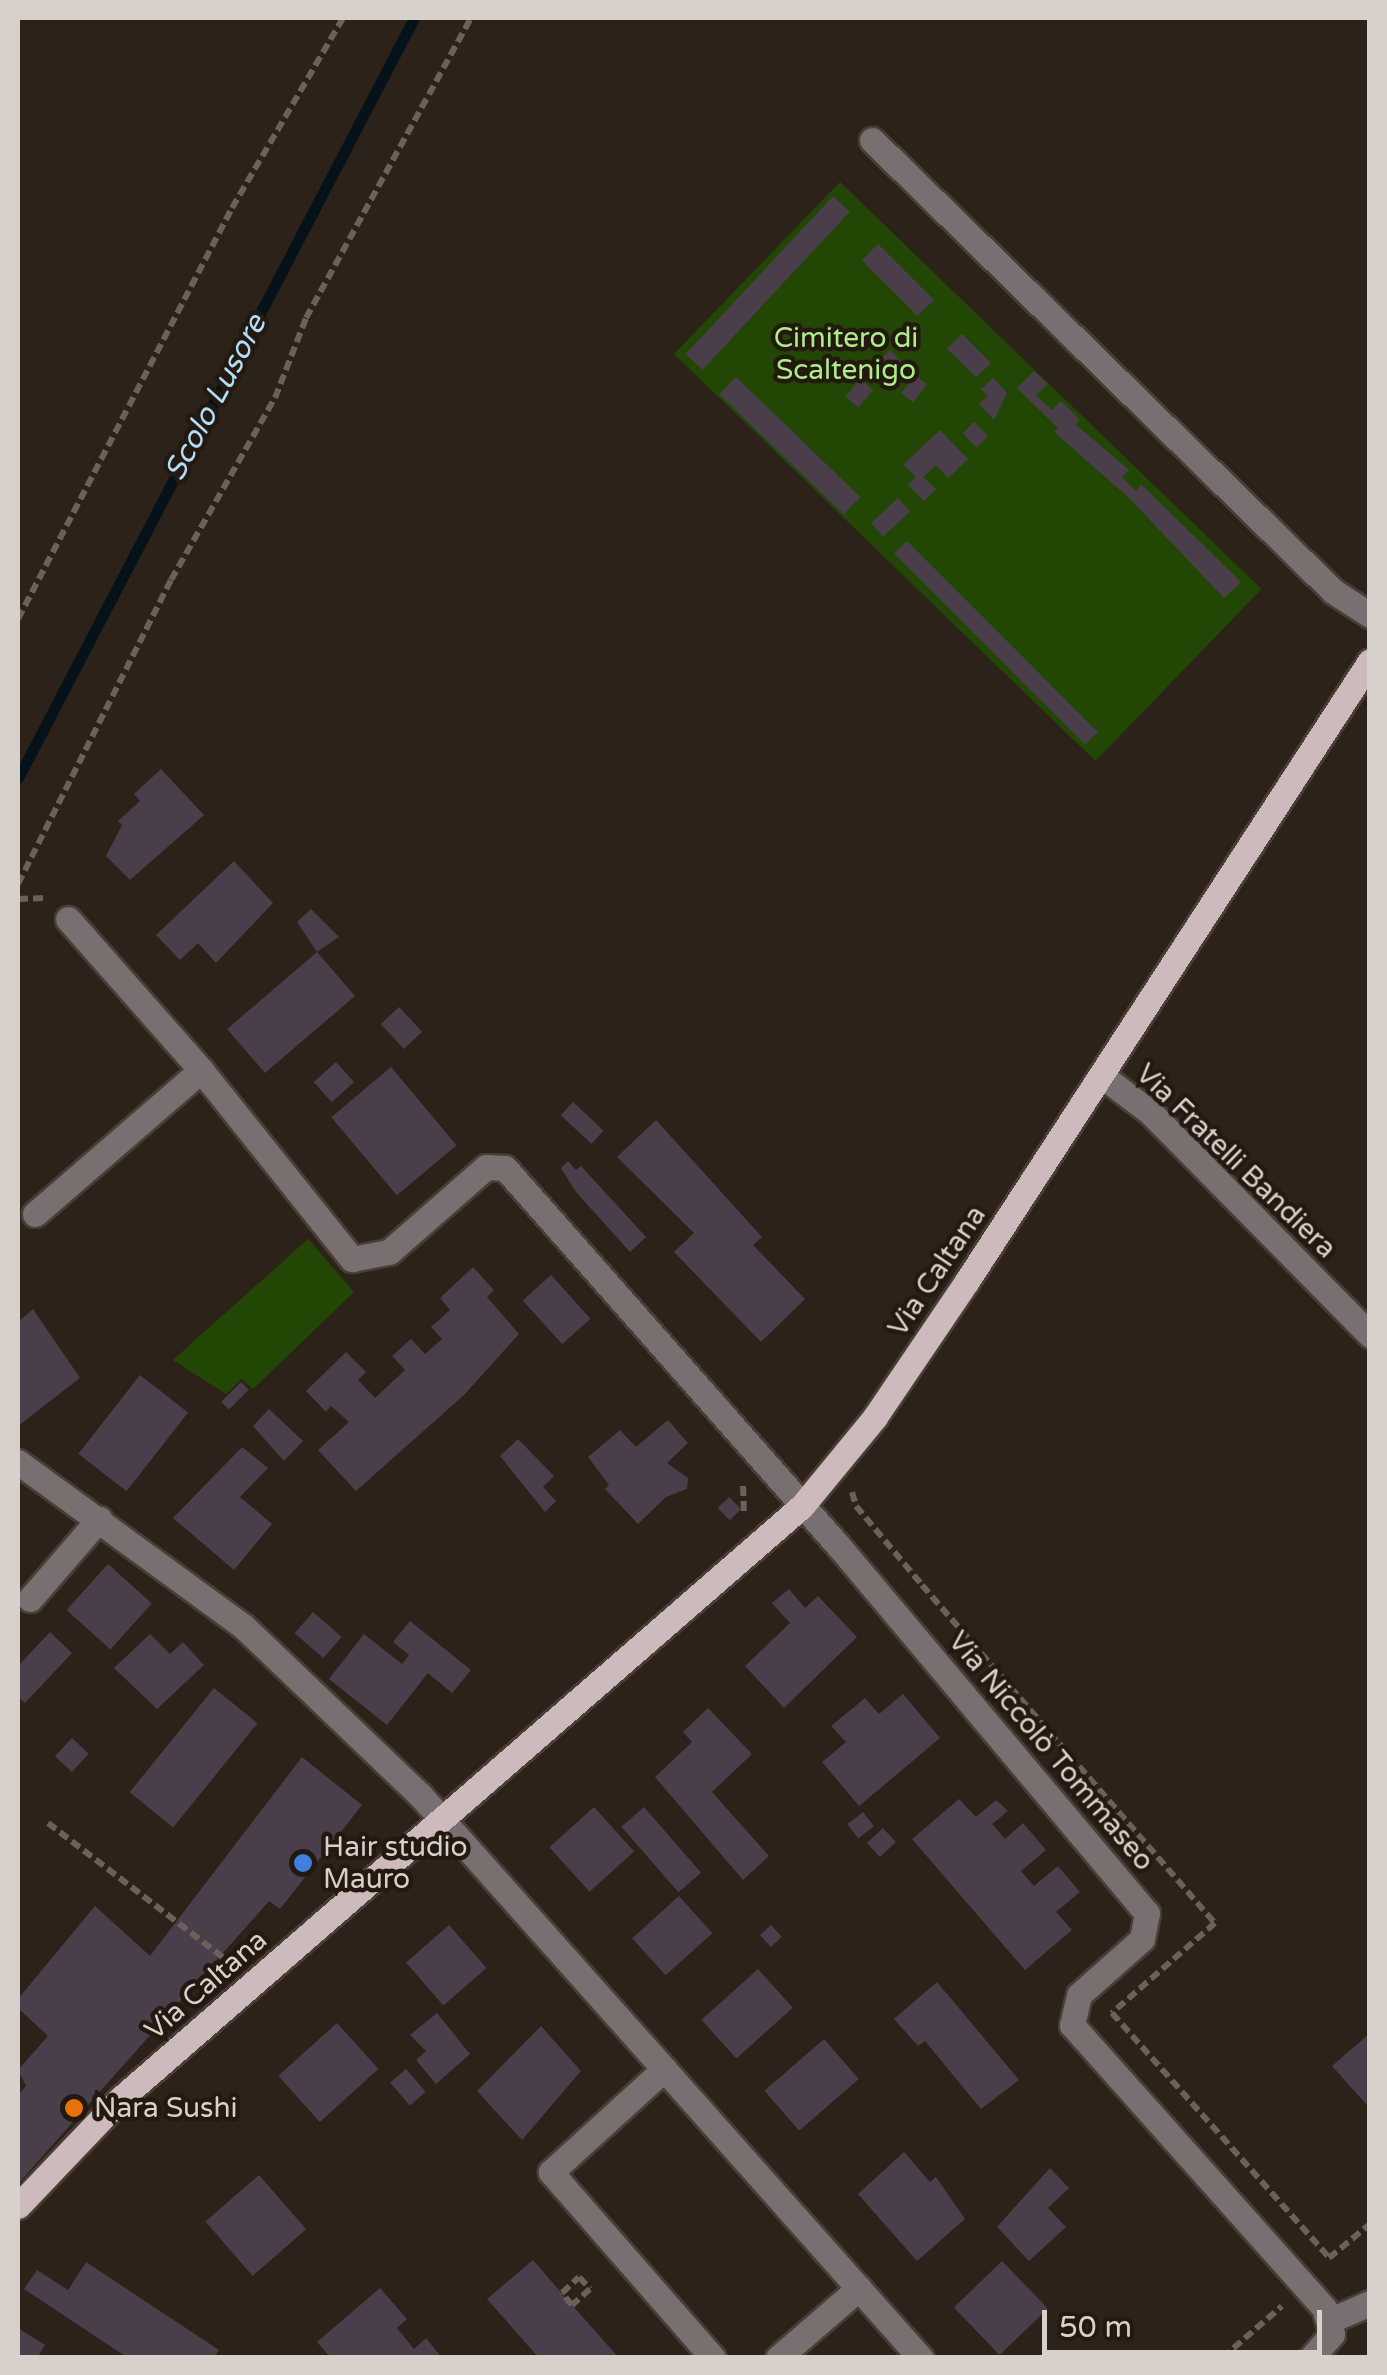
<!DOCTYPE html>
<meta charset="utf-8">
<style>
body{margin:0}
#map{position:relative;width:1387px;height:2375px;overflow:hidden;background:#2d2219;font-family:"Varela Round",sans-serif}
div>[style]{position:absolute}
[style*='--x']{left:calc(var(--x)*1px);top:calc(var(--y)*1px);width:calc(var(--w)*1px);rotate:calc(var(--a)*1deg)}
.green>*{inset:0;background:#224705;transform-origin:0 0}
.stream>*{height:11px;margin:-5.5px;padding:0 5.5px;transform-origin:5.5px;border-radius:5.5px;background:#061219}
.building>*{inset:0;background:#493e49;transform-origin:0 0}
.path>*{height:6px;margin-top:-3px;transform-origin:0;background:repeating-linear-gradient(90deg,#6b6159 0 10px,transparent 0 15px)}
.roads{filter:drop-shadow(2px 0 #483e35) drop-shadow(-2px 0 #483e35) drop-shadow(0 2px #483e35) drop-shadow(0 -2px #483e35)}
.minor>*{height:25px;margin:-12.5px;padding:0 12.5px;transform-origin:12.5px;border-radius:12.5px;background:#776f70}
.major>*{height:25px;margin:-12.5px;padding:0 12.5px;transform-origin:12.5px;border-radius:12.5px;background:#ccbabc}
.dots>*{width:28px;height:28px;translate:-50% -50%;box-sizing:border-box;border:5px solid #241910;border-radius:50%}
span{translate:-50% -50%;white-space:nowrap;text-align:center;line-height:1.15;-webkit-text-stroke:9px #241910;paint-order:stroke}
.park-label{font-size:28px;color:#abee88}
.street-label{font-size:28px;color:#d8d0cb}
.poi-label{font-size:28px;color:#d8d0cb}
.left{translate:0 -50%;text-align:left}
.water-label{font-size:30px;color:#b0ddf7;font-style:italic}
.frame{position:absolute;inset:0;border:20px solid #d8d0cb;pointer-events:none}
.scale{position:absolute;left:1042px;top:2310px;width:280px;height:45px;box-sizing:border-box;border:5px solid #d8d0cb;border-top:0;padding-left:12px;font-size:30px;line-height:35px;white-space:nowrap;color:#d8d0cb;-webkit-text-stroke:8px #241910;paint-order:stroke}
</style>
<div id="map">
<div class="green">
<div style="left:840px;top:182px;width:586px;height:239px;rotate:44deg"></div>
<div style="clip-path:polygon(308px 1239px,354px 1292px,253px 1389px,241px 1379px,226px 1394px,173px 1360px)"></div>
</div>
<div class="stream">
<div style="--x:18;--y:778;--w:857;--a:-62.48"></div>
</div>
<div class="building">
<div style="left:833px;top:196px;width:23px;height:216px;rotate:43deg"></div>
<div style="left:878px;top:244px;width:79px;height:23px;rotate:45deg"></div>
<div style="left:962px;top:334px;width:41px;height:21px;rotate:45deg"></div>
<div style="left:890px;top:350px;width:16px;height:23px;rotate:45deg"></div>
<div style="clip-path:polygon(1034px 371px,1048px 384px,1036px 395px,1052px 410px,1061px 401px,1080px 420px,1075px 424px,1129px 470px,1122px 477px,1136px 491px,1141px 484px,1241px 582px,1224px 598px,1129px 498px,1054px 432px,1058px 428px,1017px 388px)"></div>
<div style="left:915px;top:375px;width:15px;height:23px;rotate:37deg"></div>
<div style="left:736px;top:377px;width:173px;height:24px;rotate:44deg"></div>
<div style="clip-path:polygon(993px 378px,1007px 393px,994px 420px,979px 404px,988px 396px,981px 389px)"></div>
<div style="left:860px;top:379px;width:17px;height:23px;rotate:40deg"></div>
<div style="left:974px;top:422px;width:20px;height:16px;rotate:45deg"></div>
<div style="clip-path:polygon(940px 430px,968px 459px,948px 478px,936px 465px,923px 477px,936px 489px,924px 501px,908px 485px,916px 477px,903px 465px)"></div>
<div style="left:898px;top:498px;width:18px;height:37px;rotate:47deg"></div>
<div style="left:907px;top:541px;width:270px;height:18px;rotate:45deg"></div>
<div style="clip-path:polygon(161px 769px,204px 815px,130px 880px,106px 856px,122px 825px,118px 821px,140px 801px,134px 794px)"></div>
<div style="clip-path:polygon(234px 861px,273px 903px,216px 963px,198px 943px,180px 960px,156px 935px)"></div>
<div style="clip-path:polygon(311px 909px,339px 937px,317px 952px,355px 996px,265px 1073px,227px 1029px,317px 952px,297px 922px)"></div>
<div style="left:399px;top:1007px;width:34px;height:25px;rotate:47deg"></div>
<div style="left:336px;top:1062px;width:27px;height:30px;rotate:48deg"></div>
<div style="left:391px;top:1067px;width:102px;height:78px;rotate:50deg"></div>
<div style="left:573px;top:1102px;width:42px;height:18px;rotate:43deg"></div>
<div style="clip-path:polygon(656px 1120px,762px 1237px,753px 1245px,805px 1299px,761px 1342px,674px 1252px,694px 1233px,617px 1157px)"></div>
<div style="clip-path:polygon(568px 1161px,576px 1170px,581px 1166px,646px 1237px,630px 1252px,576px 1192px,561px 1168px)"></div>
<div style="clip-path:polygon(473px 1267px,494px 1290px,487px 1297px,519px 1334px,464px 1395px,356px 1491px,318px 1450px,349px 1422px,331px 1406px,326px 1412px,306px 1391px,346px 1352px,366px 1372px,358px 1380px,375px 1398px,405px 1370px,392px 1356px,411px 1339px,425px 1354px,442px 1339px,431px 1327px,450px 1310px,440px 1298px)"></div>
<div style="left:551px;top:1275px;width:59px;height:38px;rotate:48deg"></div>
<div style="clip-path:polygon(33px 1309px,80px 1378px,18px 1426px,18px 1322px)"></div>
<div style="left:140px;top:1375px;width:61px;height:100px;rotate:38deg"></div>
<div style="left:241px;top:1382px;width:11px;height:28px;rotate:45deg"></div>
<div style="clip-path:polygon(269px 1409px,303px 1441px,284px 1461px,253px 1426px)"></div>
<div style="clip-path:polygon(668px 1420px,688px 1443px,667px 1463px,688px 1478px,687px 1489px,666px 1497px,638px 1524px,605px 1489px,609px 1485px,588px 1457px,620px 1430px,636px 1447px)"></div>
<div style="clip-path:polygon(518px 1439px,554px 1476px,543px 1487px,556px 1501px,545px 1512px,500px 1456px)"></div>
<div style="clip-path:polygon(242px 1447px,268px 1468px,240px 1497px,272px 1524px,234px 1570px,173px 1518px)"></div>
<div style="left:729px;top:1497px;width:17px;height:16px;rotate:45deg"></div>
<div style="left:108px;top:1564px;width:59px;height:62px;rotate:42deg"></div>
<div style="clip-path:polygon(789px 1589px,805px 1608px,818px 1596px,857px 1637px,784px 1708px,745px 1666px,790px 1623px,772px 1603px)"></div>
<div style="left:313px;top:1612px;width:38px;height:28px;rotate:41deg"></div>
<div style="clip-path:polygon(410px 1621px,471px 1670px,452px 1693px,428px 1673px,387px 1725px,329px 1679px,364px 1634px,402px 1664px,409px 1655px,393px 1642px)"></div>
<div style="clip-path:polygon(50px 1632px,72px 1653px,25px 1703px,18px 1697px,18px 1666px)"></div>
<div style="clip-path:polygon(150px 1634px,170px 1654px,183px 1642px,204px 1665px,157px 1709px,114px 1668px)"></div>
<div style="left:214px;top:1688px;width:56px;height:134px;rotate:39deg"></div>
<div style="clip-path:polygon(903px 1694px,940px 1738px,859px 1806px,822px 1762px,846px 1742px,831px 1726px,865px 1698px,879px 1714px)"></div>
<div style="clip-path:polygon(708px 1708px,752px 1754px,712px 1792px,769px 1856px,743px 1880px,655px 1777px,692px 1742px,683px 1732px)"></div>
<div style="left:72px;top:1738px;width:23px;height:25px;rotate:43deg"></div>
<div style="clip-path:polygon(302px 1757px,362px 1805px,280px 1909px,269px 1901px,18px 2184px,18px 2095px,26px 2086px,18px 2070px,48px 2036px,18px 2008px,18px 1999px,95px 1906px,150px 1956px)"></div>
<div style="clip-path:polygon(959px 1799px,976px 1817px,996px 1800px,1008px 1811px,992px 1824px,1005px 1839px,1023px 1823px,1046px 1850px,1021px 1871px,1034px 1886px,1058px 1866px,1080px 1892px,1056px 1912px,1072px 1930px,1025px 1970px,912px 1839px)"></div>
<div style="left:594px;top:1807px;width:60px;height:60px;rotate:48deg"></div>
<div style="left:644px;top:1807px;width:87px;height:30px;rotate:49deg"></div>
<div style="left:863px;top:1812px;width:18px;height:20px;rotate:52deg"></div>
<div style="left:883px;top:1828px;width:19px;height:22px;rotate:47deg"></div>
<div style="left:679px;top:1896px;width:50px;height:63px;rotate:48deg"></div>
<div style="left:449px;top:1925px;width:57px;height:57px;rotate:49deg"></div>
<div style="left:771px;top:1925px;width:16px;height:15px;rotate:47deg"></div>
<div style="left:758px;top:1969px;width:52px;height:76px;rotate:48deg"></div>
<div style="clip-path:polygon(937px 1982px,1019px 2080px,981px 2109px,925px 2041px,918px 2046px,894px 2019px)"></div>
<div style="clip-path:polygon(437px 2013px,470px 2054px,436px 2084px,416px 2060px,426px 2051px,410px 2035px)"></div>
<div style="left:337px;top:2023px;width:62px;height:79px;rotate:48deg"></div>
<div style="clip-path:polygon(541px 2026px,581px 2071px,522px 2140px,477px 2091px)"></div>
<div style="clip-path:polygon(1370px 2033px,1370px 2101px,1366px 2104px,1332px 2066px)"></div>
<div style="left:824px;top:2039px;width:53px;height:79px;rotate:49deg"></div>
<div style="left:406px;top:2069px;width:30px;height:21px;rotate:49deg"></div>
<div style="clip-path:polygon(904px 2152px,930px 2182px,936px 2177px,965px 2219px,917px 2261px,858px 2194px)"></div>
<div style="clip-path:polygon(1050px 2168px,1069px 2188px,1048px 2208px,1066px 2227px,1029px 2261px,997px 2227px)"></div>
<div style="left:259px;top:2175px;width:72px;height:71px;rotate:49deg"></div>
<div style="clip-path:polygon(533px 2260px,572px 2305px,619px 2358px,539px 2358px,487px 2299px)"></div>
<div style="left:1002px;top:2261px;width:66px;height:67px;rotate:46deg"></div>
<div style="clip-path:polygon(86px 2262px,219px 2350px,214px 2358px,128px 2358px,24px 2289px,37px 2270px,68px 2290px)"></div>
<div style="clip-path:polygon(380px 2288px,407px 2319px,397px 2328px,414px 2349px,426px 2338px,442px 2358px,331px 2358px,317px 2342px)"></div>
<div style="clip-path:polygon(18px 2328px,45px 2345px,37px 2358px,18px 2358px)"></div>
</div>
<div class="path">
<div style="--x:18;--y:619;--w:463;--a:-62.5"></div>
<div style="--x:232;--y:208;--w:220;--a:-59.7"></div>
<div style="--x:18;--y:884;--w:340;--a:-63.3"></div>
<div style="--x:171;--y:580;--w:210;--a:-60.3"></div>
<div style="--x:275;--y:398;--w:86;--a:-68.8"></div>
<div style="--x:306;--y:318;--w:342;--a:-61.2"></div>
<div style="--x:18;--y:899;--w:27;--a:-2"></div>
<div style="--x:743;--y:1486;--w:27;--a:88"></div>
<div style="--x:852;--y:1492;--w:15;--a:74"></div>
<div style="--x:856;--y:1506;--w:103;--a:50.1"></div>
<div style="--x:922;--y:1585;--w:447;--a:49.1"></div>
<div style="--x:1215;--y:1923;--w:137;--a:138.9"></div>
<div style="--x:1112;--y:2013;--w:327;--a:48.4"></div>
<div style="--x:48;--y:1823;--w:233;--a:37.5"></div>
<div style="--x:1329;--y:2258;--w:53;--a:-39.7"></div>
<div style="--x:579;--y:2277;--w:16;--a:47"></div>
<div style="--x:590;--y:2289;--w:24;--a:138"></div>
<div style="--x:572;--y:2305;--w:16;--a:-130"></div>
<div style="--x:562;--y:2293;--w:23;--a:-43"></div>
<div style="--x:644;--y:2358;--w:4;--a:0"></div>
<div style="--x:1222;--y:2358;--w:79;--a:-40.9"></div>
</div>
<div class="roads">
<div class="minor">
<div style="--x:872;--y:140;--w:645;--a:44.37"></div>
<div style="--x:1333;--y:591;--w:44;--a:33"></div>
<div style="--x:68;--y:919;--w:201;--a:48.6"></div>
<div style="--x:201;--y:1070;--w:242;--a:51.4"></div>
<div style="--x:352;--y:1259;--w:38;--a:-11"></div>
<div style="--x:389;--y:1252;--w:129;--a:-41.2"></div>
<div style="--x:486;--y:1167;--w:19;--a:3"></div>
<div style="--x:505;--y:1168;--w:509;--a:48.58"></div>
<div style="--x:842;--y:1550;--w:474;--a:50"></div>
<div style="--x:1147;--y:1913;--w:26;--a:101"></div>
<div style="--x:1142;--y:1939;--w:84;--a:138.4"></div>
<div style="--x:1079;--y:1995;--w:31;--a:103"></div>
<div style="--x:1072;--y:2025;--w:379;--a:48.3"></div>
<div style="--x:1324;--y:2308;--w:27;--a:73"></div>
<div style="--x:1332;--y:2334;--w:32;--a:131"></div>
<div style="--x:1101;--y:1075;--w:63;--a:37.2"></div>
<div style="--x:1151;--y:1113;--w:312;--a:45.4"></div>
<div style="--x:35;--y:1214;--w:220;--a:-40.9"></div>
<div style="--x:18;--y:1462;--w:278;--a:36.1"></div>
<div style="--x:243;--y:1626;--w:245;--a:43.7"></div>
<div style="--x:420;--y:1795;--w:367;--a:48.3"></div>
<div style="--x:30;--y:1599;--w:106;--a:-49.2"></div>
<div style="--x:1331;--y:2320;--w:43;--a:-23.6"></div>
<div style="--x:713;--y:2358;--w:247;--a:-131.1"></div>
<div style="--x:551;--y:2172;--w:153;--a:-42.3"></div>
<div style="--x:664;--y:2069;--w:387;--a:48.4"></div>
<div style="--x:778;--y:2358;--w:107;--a:-40.8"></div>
</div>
<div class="major">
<div style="--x:18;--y:2206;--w:148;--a:-46.4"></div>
<div style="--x:120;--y:2099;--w:904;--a:-41.01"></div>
<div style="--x:802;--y:1506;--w:115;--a:-50.6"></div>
<div style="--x:875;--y:1417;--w:164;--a:-55.9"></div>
<div style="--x:967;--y:1281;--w:739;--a:-56.98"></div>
</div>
</div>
<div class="dots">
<div style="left:303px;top:1863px;background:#3f7fe0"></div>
<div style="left:74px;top:2108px;background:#e8710a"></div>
</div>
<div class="park-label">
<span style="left:846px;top:354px">Cimitero di<br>Scaltenigo</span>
</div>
<div class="street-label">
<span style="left:1236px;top:1161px;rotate:44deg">Via Fratelli Bandiera</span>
<span style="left:937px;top:1271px;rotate:-56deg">Via Caltana</span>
<span style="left:1051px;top:1751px;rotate:50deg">Via Niccolò Tommaseo</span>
<span style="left:206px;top:1985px;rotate:-41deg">Via Caltana</span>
</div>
<div class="poi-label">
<span class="left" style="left:323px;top:1863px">Hair studio<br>Mauro</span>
<span class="left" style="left:94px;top:2108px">Nara Sushi</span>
</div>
<div class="water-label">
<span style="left:216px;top:398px;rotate:-62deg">Scolo Lusore</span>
</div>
<div class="frame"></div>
<div class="scale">50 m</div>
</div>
